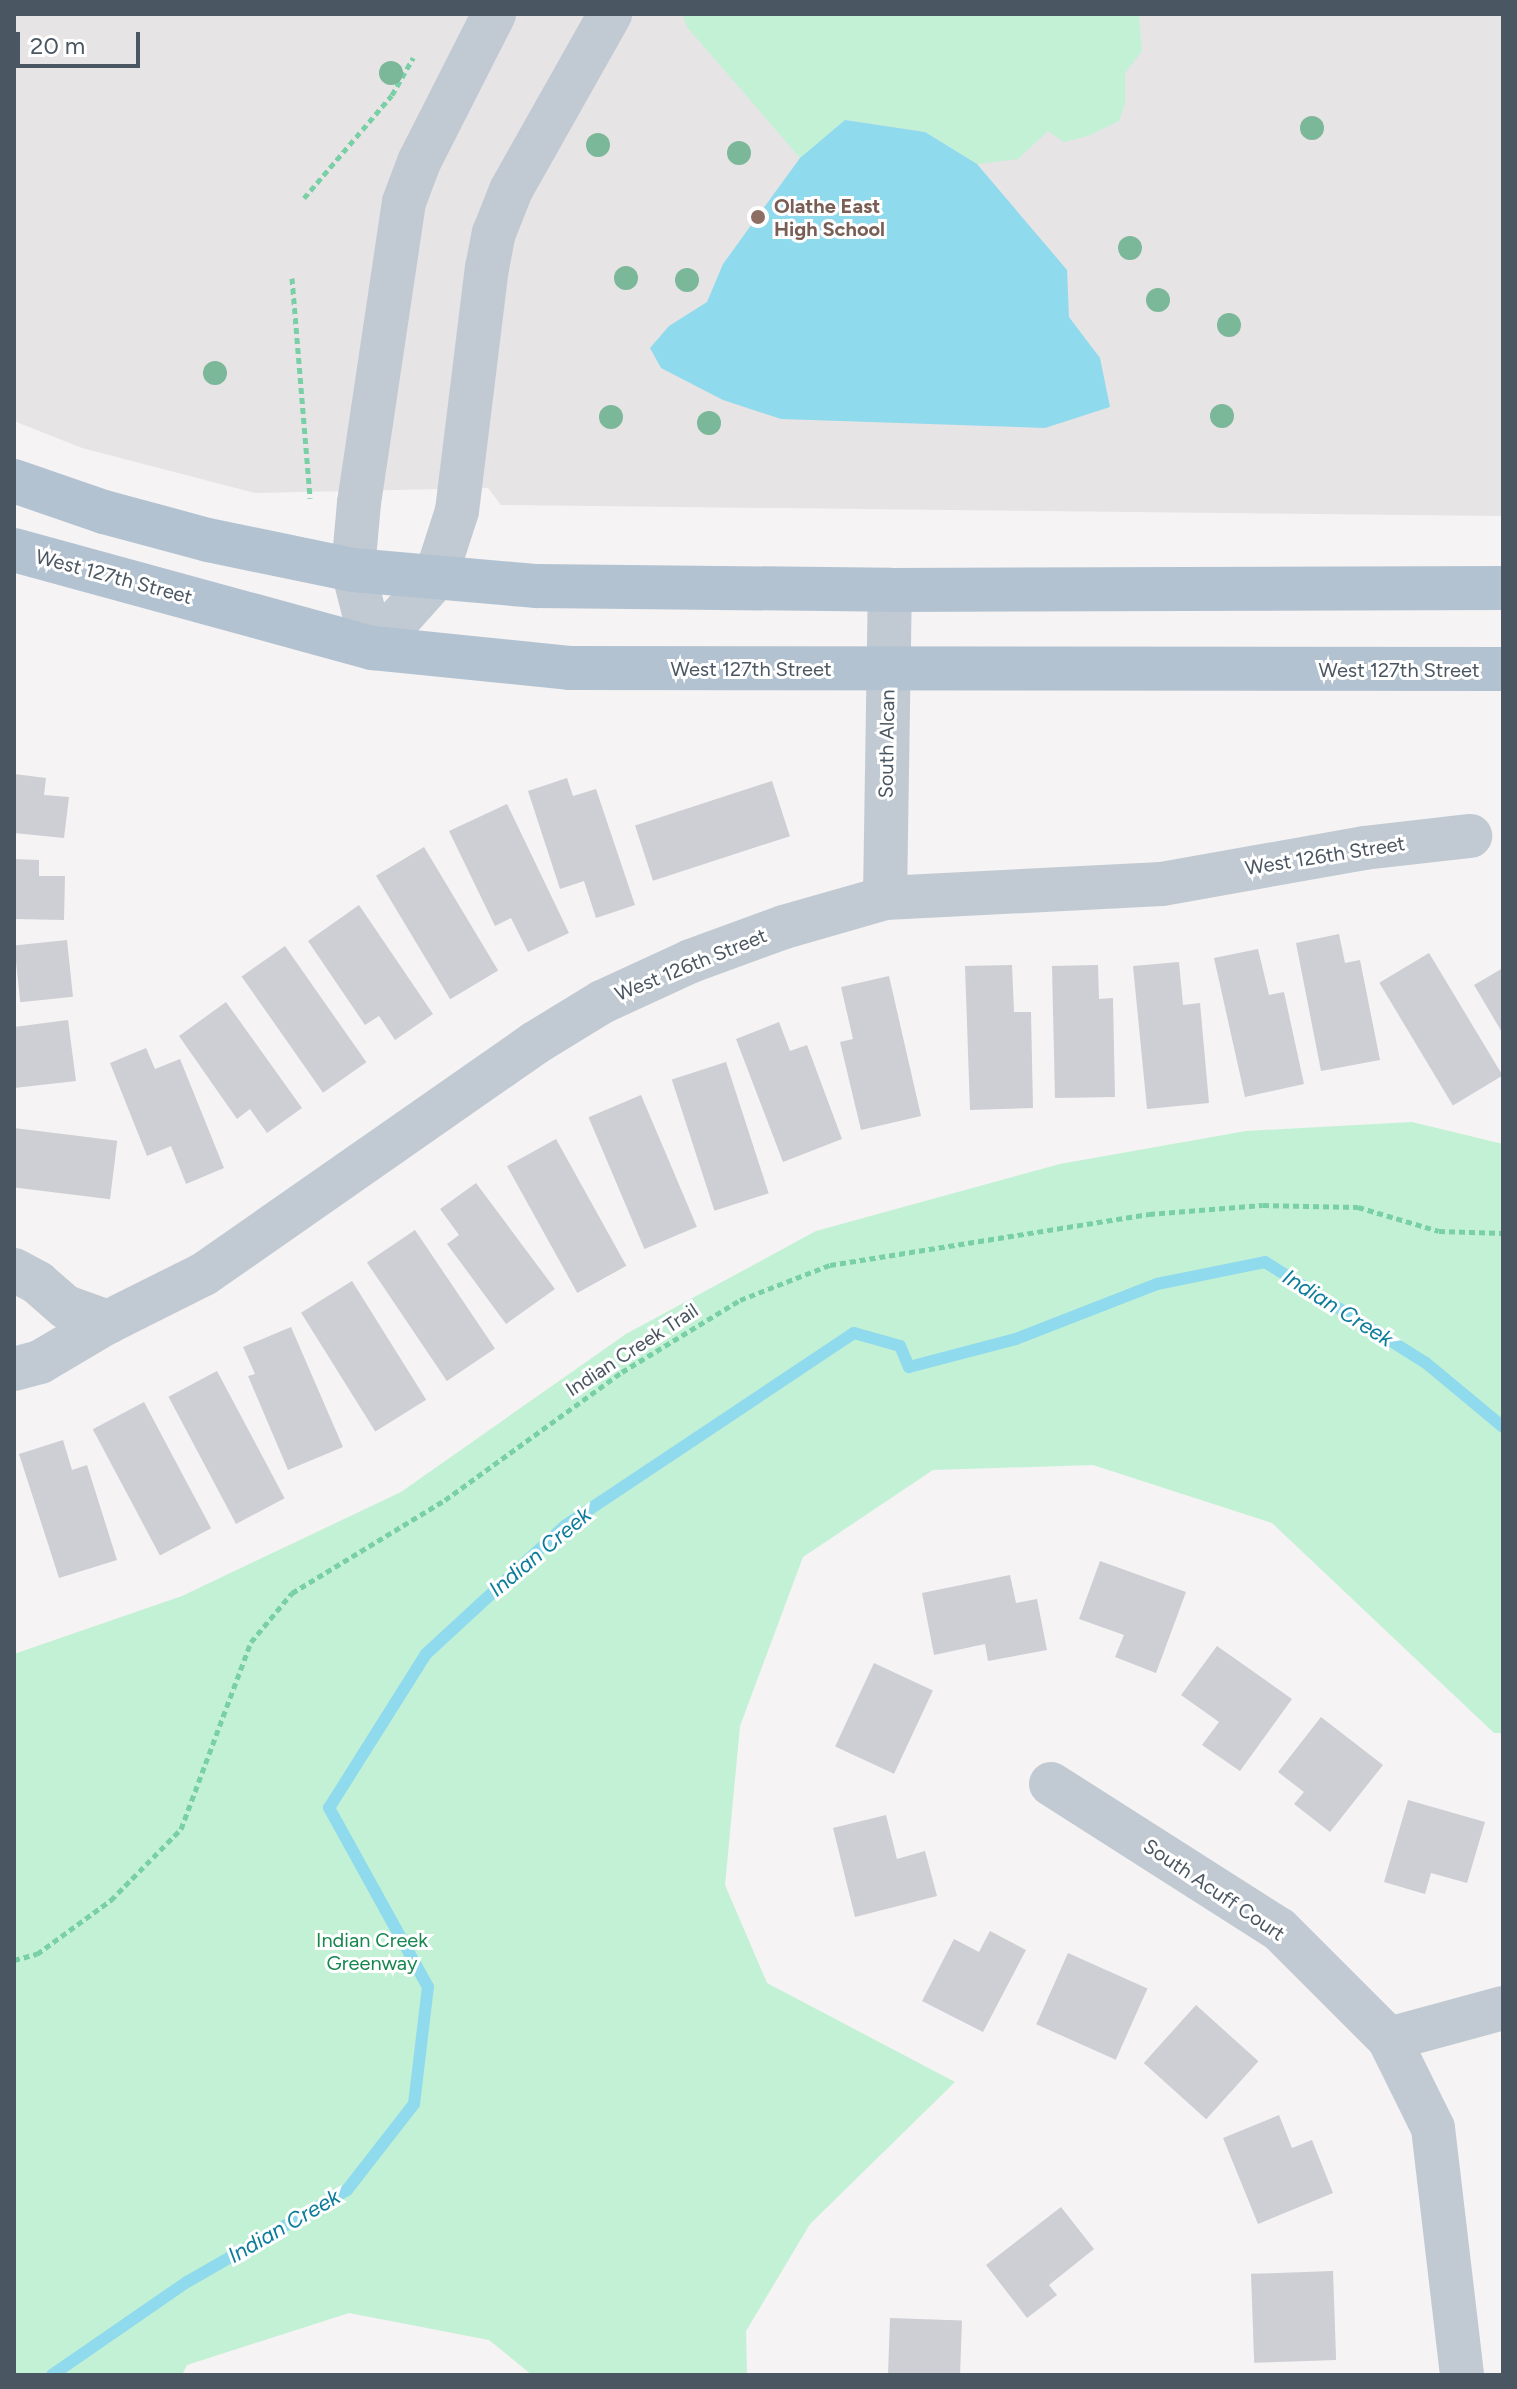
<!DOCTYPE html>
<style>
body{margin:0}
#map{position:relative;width:1517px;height:2389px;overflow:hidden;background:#f5f3f3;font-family:Figtree,sans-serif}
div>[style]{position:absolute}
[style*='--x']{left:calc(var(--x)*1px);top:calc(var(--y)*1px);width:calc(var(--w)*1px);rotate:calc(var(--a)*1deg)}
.education>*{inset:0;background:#e6e4e5}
.green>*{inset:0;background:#c3f1d5}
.water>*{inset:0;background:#90daee}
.stream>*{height:12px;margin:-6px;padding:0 6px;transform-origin:6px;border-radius:6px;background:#90daee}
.building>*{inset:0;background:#cdcfd5;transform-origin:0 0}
.path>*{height:5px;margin-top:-2.5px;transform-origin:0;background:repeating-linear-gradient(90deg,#7ad0a6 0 6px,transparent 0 10px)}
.minor>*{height:44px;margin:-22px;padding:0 22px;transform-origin:22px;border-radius:22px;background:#c1cad2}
.major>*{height:44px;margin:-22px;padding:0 22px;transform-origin:22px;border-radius:22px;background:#b3c2d1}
.trees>*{width:24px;height:24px;margin:-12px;border-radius:50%;background:#7bb799}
.dots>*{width:22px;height:22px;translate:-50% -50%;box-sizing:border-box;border:4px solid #fff;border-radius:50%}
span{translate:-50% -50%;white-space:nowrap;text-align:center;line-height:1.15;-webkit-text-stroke:6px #fff;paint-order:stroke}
.education-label{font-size:20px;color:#785e54;font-weight:700}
.left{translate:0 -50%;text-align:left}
.street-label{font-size:20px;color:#4a5661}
.park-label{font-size:20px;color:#17864f}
.water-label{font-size:22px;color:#0c7c9b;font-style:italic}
.frame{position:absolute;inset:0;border:16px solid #4a5661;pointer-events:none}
.scale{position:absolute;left:16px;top:32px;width:124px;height:36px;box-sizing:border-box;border:4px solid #4a5661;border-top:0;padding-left:10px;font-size:24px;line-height:28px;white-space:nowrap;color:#4a5661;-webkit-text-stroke:6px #fff;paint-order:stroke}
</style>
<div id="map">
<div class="education">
<div style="clip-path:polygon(14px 14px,1503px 14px,1503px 516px,501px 505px,488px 488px,255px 493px,82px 448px,14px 421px)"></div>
</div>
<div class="green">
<div style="clip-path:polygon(682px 14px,1139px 14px,1142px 51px,1125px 73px,1125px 103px,1119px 121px,1088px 136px,1064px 142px,1048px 131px,1018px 159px,977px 164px,925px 132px,845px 120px,800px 158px,687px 27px)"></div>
<div style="clip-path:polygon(1412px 1122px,1503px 1144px,1503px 1733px,1494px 1733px,1272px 1523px,1093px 1465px,933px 1470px,803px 1557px,740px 1726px,725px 1885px,767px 1983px,955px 2082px,810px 2224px,746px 2331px,747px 2375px,532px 2375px,489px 2340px,349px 2313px,187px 2365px,182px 2375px,14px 2375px,14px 1654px,182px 1596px,401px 1492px,626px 1334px,816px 1231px,1060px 1164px,1246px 1131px)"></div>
</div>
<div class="water">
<div style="clip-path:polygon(845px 120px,925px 132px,977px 164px,1067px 270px,1069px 317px,1100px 358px,1110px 407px,1045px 428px,781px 419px,723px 400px,661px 368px,650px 348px,669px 326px,707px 302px,723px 264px,800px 158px)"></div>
</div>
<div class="stream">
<div style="--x:52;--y:2375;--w:164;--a:-34.6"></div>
<div style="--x:187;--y:2282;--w:185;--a:-29.9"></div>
<div style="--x:347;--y:2190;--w:109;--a:-52.1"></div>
<div style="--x:414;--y:2104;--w:118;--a:-83.2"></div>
<div style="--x:428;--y:1987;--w:205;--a:-118.9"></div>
<div style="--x:329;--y:1808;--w:182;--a:-57.8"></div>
<div style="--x:426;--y:1654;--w:190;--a:-42.7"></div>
<div style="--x:566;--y:1525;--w:346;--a:-33.7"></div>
<div style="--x:854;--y:1333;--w:48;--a:15.8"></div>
<div style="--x:900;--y:1346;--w:23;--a:67"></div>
<div style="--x:909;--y:1367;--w:111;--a:-14.7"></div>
<div style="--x:1016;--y:1339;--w:151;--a:-21.3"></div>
<div style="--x:1157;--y:1284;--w:110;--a:-11.5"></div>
<div style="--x:1265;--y:1262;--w:190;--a:32.1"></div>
<div style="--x:1426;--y:1363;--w:100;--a:39.7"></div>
</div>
<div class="building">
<div style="clip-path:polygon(14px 774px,46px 778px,44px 795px,69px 797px,64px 838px,14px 833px)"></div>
<div style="clip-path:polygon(567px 778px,573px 796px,596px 789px,635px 905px,596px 918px,584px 881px,560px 889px,528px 791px)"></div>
<div style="left:772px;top:781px;width:58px;height:144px;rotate:72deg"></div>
<div style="clip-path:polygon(507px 804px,569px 933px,528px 952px,511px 918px,495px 926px,449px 831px)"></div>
<div style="left:424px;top:847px;width:144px;height:56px;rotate:59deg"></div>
<div style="clip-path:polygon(14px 859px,39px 860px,39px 876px,65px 876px,64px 920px,14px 919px)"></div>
<div style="clip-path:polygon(359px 905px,433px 1014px,395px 1040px,379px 1016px,365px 1025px,308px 941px)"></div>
<div style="clip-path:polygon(1339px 934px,1345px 963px,1360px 960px,1380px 1060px,1321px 1071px,1296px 943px)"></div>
<div style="left:67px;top:940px;width:57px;height:53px;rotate:84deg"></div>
<div style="left:285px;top:946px;width:142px;height:53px;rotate:55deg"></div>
<div style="clip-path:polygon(1258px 949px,1269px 995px,1284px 992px,1304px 1084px,1245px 1097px,1214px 958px)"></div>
<div style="left:1429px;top:953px;width:143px;height:58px;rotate:59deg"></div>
<div style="clip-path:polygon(1179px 962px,1183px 1005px,1200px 1003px,1209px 1103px,1147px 1109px,1133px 966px)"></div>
<div style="clip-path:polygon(1012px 965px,1014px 1012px,1031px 1012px,1033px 1108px,970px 1110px,965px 966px)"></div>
<div style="clip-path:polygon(1098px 965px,1099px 999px,1113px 998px,1115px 1097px,1055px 1098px,1052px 966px)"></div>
<div style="clip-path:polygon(1503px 968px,1503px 1034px,1474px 985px)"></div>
<div style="clip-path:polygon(889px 976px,921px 1116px,861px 1130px,840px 1042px,853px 1039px,841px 987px)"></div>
<div style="clip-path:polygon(226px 1002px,302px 1108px,267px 1133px,250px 1109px,237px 1119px,179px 1036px)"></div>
<div style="clip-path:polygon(68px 1020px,76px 1081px,14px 1088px,14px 1027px)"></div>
<div style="clip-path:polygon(779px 1022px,790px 1051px,807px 1045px,842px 1139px,783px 1162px,736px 1039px)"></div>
<div style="clip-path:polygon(146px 1048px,155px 1069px,180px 1059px,224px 1168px,186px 1184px,171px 1146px,147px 1156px,110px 1063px)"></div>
<div style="left:726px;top:1062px;width:138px;height:57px;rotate:72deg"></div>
<div style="left:641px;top:1095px;width:143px;height:57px;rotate:67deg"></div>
<div style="left:14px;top:1128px;width:104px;height:59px;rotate:7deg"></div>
<div style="left:556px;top:1139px;width:145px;height:56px;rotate:61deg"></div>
<div style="clip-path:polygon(476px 1183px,555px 1289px,506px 1324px,447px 1244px,459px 1235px,440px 1209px)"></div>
<div style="left:415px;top:1230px;width:143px;height:58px;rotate:56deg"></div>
<div style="left:352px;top:1281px;width:140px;height:60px;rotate:58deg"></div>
<div style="clip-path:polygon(291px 1327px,343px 1447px,288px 1470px,248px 1376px,255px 1374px,243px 1347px)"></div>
<div style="left:217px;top:1371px;width:144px;height:55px;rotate:62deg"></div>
<div style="left:144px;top:1402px;width:143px;height:58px;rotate:62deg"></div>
<div style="clip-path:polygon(63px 1440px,72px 1470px,87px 1465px,117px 1560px,59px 1578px,19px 1454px)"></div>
<div style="clip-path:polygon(1100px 1561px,1186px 1592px,1156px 1673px,1115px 1657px,1124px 1635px,1079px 1619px)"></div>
<div style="clip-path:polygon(1010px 1575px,1016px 1603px,1037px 1599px,1047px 1650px,988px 1661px,985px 1644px,934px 1655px,922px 1593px)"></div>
<div style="clip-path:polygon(1217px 1646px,1292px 1699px,1240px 1771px,1202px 1745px,1219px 1722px,1181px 1695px)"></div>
<div style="left:874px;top:1663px;width:65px;height:92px;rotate:25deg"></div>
<div style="clip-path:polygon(1321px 1717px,1383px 1765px,1330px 1832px,1294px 1804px,1304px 1792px,1278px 1772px)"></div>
<div style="clip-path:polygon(1408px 1800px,1485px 1822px,1467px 1883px,1431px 1873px,1425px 1894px,1384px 1882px)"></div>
<div style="clip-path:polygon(886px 1815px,897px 1859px,925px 1851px,937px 1896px,855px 1917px,833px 1828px)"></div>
<div style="clip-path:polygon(990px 1931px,1026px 1950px,983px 2032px,922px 2001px,954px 1939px,979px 1952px)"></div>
<div style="left:1068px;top:1953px;width:87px;height:78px;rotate:24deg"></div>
<div style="left:1196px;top:2005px;width:84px;height:78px;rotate:42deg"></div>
<div style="clip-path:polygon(1279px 2115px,1292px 2148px,1312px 2140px,1333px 2193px,1258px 2224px,1223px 2138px)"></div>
<div style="clip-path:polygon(1061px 2207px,1094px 2249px,1049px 2285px,1057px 2295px,1027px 2318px,986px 2265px)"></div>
<div style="left:1333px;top:2271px;width:89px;height:82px;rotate:88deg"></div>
<div style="left:890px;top:2318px;width:72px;height:57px;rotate:2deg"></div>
</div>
<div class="path">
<div style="--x:304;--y:198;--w:135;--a:-49.5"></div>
<div style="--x:392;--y:95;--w:43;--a:-60.4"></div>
<div style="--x:292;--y:278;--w:221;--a:85.3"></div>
<div style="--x:14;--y:1960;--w:24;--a:-15"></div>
<div style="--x:37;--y:1954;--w:92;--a:-36.1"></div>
<div style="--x:111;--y:1900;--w:100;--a:-45.4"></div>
<div style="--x:181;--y:1829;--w:200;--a:-69.5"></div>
<div style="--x:251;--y:1642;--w:64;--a:-50.1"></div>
<div style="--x:292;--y:1593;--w:179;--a:-31.3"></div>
<div style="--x:445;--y:1500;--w:218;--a:-35.9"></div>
<div style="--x:622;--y:1372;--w:138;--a:-31.4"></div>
<div style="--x:740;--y:1300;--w:97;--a:-21.3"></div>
<div style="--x:830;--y:1265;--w:323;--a:-9.1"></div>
<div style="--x:1149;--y:1214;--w:114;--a:-4.5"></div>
<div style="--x:1263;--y:1205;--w:95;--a:1.2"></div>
<div style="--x:1358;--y:1207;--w:84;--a:16.5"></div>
<div style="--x:1439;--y:1231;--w:64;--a:1.8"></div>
</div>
<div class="minor">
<div style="--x:373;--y:648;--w:93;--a:-48.1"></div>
<div style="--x:435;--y:579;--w:71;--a:-72.1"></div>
<div style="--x:457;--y:511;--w:245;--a:-83"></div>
<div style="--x:487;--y:268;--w:36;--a:-79"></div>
<div style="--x:494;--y:233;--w:46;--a:-68.4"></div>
<div style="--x:511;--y:190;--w:202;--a:-60.6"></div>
<div style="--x:373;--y:648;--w:81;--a:-104.4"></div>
<div style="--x:353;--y:570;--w:67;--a:-84.9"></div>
<div style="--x:359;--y:503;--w:304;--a:-81.5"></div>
<div style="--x:404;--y:202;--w:43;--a:-69.4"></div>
<div style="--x:419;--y:162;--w:166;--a:-63.1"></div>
<div style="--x:885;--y:898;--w:308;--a:-89.1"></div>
<div style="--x:14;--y:1270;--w:27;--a:28"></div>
<div style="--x:38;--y:1283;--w:37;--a:41"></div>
<div style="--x:66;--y:1307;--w:45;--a:19.7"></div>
<div style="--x:108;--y:1322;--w:107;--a:-26.6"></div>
<div style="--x:204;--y:1274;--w:404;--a:-34.9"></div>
<div style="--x:535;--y:1043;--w:79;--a:-31.5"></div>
<div style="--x:602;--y:1002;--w:98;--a:-24.7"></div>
<div style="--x:691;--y:961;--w:99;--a:-20.1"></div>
<div style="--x:784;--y:927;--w:105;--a:-16"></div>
<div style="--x:885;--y:898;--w:277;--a:-2.9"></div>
<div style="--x:1162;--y:884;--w:205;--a:-10.1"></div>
<div style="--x:1364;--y:848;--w:107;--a:-6.5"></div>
<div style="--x:14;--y:1369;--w:27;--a:-15"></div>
<div style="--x:40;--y:1362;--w:79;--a:-30.5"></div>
<div style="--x:1051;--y:1784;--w:270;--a:32.5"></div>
<div style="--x:1279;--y:1929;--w:156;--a:45"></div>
<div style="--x:1389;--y:2039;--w:99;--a:63.7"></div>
<div style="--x:1433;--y:2128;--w:249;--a:83.3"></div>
<div style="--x:1389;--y:2039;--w:118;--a:-15.2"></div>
</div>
<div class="major">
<div style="--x:14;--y:481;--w:95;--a:19"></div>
<div style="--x:104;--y:512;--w:108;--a:15.1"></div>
<div style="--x:208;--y:540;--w:148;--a:11.7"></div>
<div style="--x:353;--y:570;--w:185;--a:5"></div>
<div style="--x:537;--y:586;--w:353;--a:0.6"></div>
<div style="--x:890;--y:590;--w:613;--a:-0.19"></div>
<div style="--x:14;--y:550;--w:372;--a:15.3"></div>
<div style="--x:373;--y:648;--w:197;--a:5.8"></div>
<div style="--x:569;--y:668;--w:934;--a:0.06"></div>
</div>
<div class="trees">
<div style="left:391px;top:73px"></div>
<div style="left:1312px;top:128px"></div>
<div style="left:598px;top:145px"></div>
<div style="left:739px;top:153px"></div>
<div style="left:1130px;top:248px"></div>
<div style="left:626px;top:278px"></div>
<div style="left:687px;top:280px"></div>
<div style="left:1158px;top:300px"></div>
<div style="left:1229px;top:325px"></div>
<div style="left:215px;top:373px"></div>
<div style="left:1222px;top:416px"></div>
<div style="left:611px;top:417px"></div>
<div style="left:709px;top:423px"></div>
</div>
<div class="dots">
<div style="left:758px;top:217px;background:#8d6e63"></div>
</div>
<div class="education-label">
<span class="left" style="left:774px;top:218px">Olathe East<br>High School</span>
</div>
<div class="street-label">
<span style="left:114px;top:577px;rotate:15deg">West 127th Street</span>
<span style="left:751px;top:669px">West 127th Street</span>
<span style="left:1399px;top:670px">West 127th Street</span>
<span style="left:887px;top:744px;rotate:-89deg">South Alcan</span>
<span style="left:1325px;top:856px;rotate:-9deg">West 126th Street</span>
<span style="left:691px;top:965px;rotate:-22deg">West 126th Street</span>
<span style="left:632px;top:1350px;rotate:-33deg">Indian Creek Trail</span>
<span style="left:1214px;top:1890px;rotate:34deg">South Acuff Court</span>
</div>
<div class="park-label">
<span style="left:372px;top:1952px">Indian Creek<br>Greenway</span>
</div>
<div class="water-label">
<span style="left:1338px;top:1308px;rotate:32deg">Indian Creek</span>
<span style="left:540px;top:1552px;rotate:-40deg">Indian Creek</span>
<span style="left:284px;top:2226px;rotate:-30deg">Indian Creek</span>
</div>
<div class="frame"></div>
<div class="scale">20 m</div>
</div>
